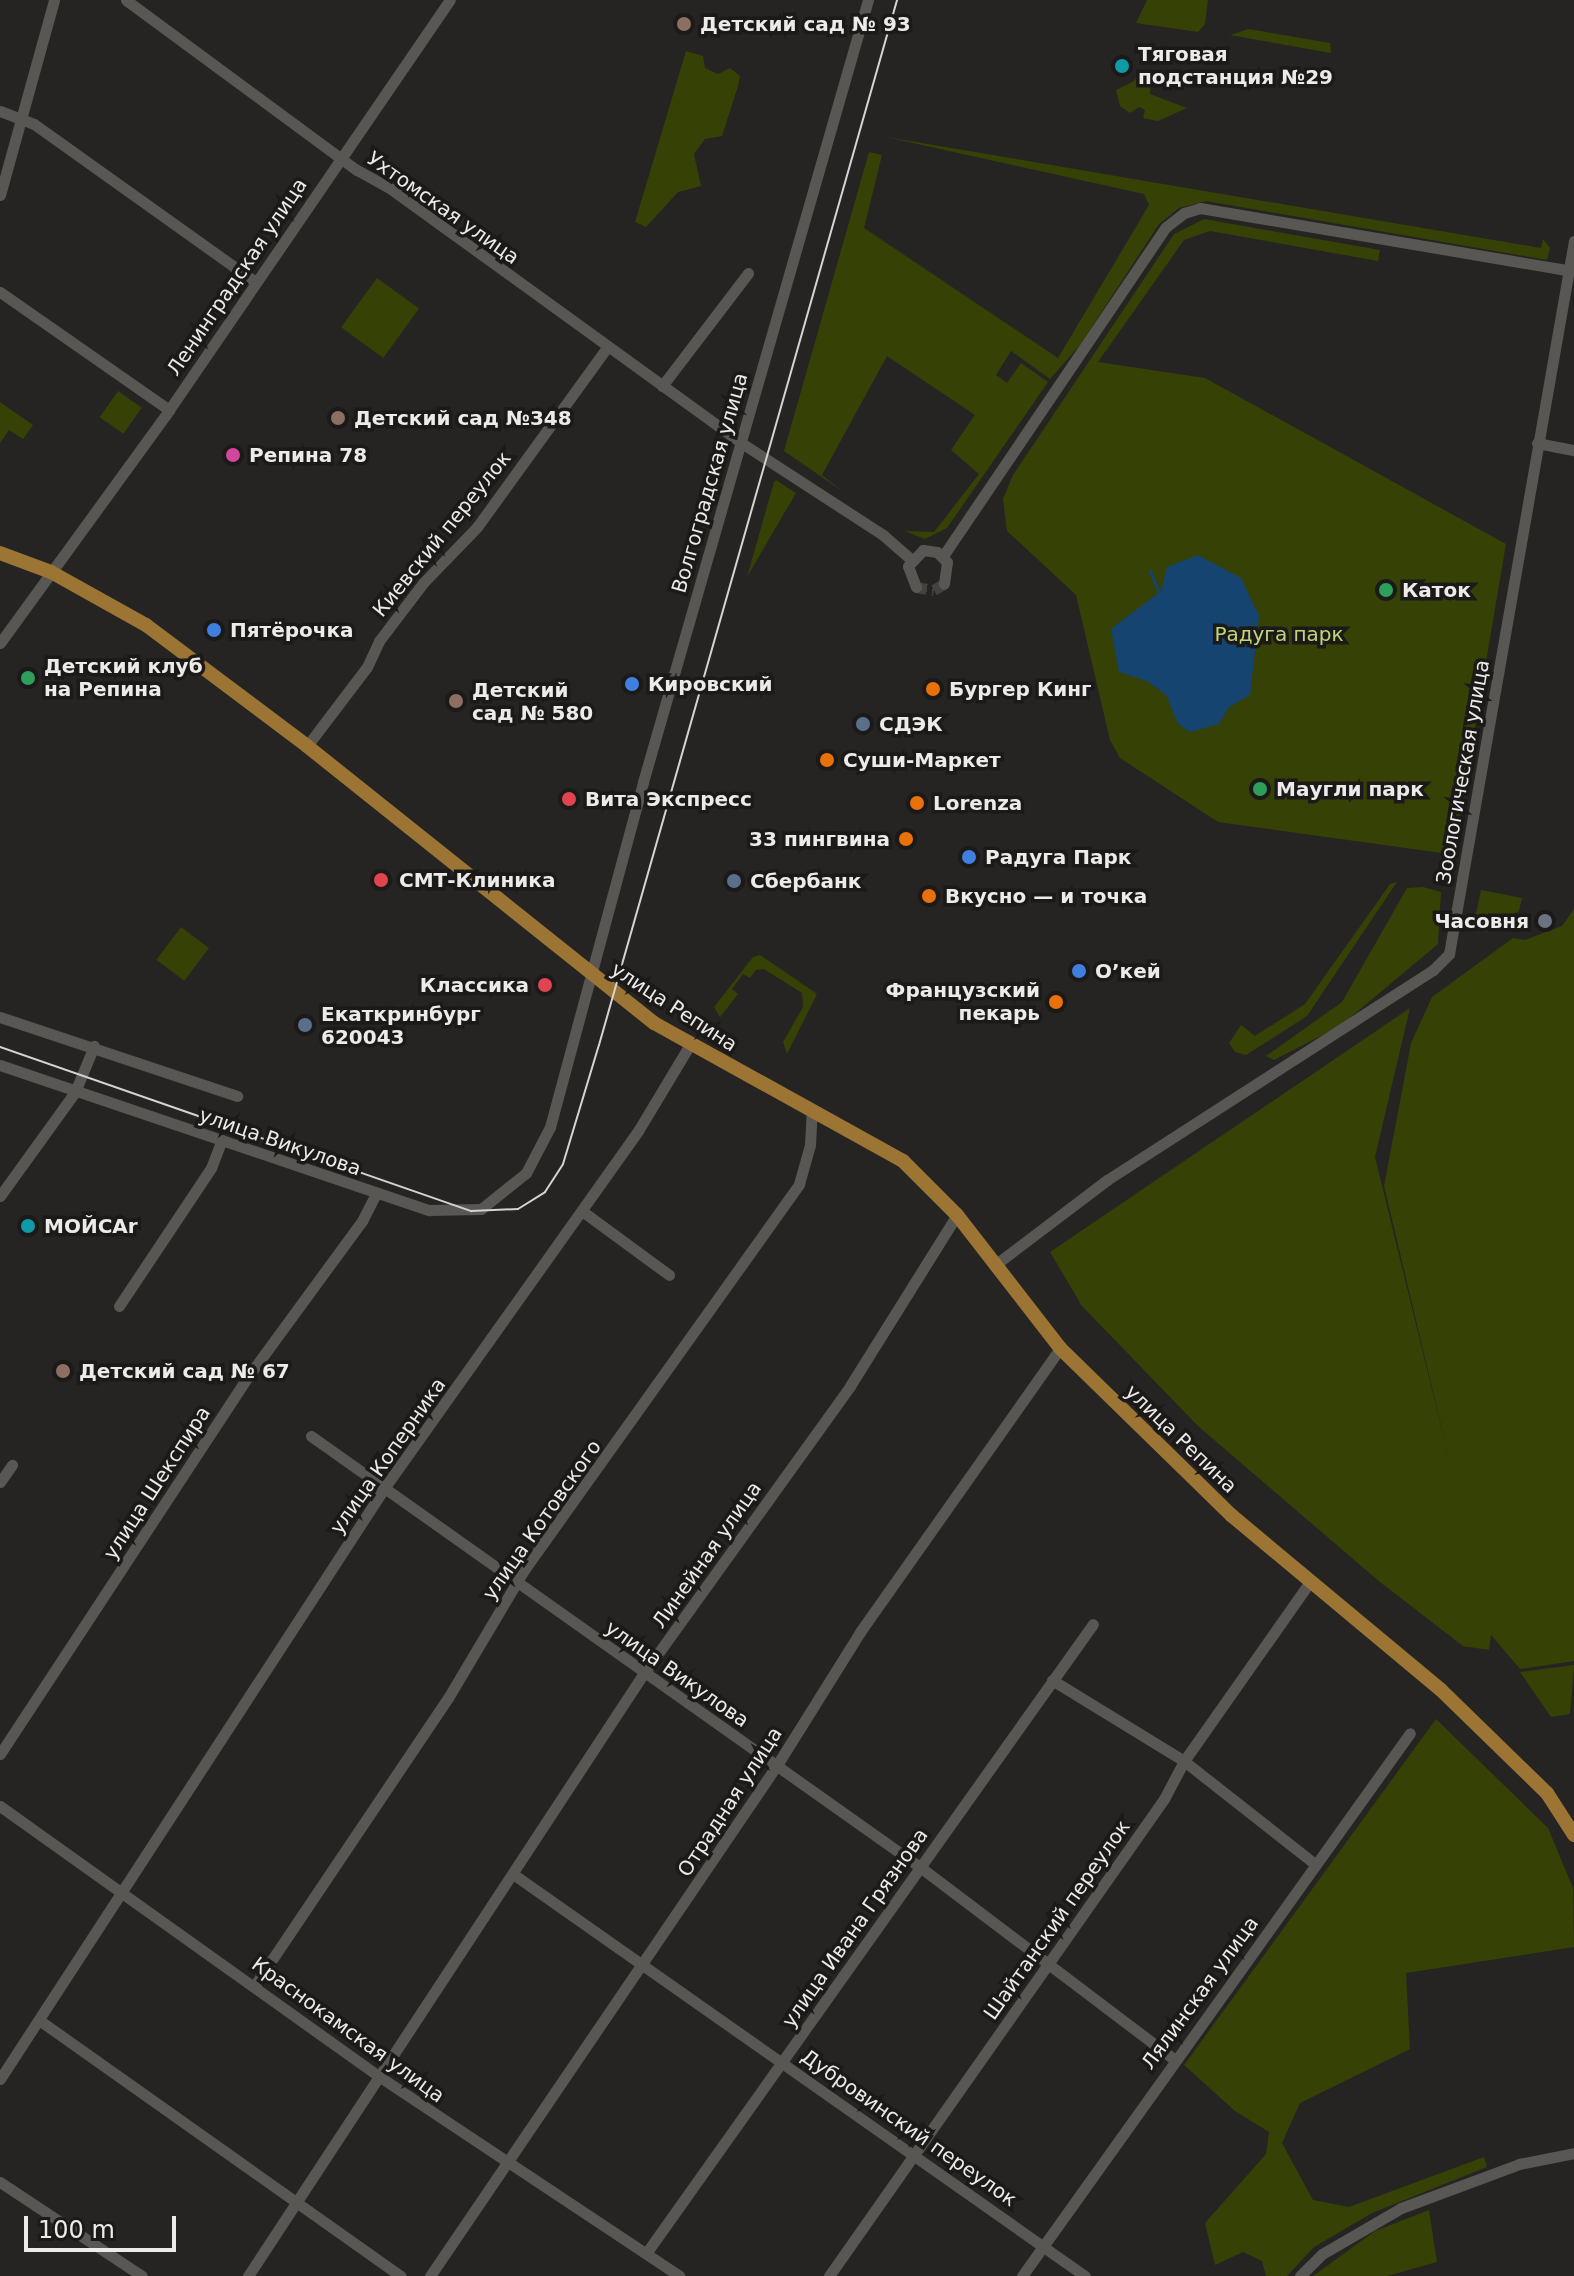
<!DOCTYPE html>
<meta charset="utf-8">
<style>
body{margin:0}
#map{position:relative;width:1574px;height:2276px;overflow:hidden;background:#252422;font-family:"DejaVu Sans",sans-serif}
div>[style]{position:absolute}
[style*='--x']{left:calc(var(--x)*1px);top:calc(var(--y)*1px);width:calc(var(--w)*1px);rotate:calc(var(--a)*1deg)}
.green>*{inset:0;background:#364106;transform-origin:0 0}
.water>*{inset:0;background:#14446f}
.stream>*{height:3px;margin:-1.5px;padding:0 1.5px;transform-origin:1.5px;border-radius:1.5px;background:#14446f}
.minor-tunnel>*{height:11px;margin-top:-5.5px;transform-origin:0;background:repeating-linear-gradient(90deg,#434240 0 11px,transparent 0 16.5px)}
.minor>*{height:11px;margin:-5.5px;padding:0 5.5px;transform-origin:5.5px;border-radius:5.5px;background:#585754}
.major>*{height:14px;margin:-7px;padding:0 7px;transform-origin:7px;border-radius:7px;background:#9c7434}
.tram>*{height:2px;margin:-1px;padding:0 1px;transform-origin:1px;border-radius:1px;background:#d5d4d2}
.dots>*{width:22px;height:22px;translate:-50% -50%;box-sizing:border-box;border:4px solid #1b1a18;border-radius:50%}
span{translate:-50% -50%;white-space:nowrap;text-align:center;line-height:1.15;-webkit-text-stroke:7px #1b1a18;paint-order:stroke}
.poi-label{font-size:20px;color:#ecebea;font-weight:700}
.left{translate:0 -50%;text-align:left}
.right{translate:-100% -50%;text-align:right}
.street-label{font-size:20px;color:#ecebea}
.park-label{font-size:20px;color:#c1d67a}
.scale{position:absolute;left:24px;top:2216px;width:152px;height:36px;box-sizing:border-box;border:4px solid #ecebea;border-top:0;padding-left:10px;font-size:24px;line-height:28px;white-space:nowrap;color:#ecebea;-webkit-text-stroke:6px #1b1a18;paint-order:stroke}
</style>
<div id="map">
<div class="green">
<div style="clip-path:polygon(1147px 0,1208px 0,1205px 24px,1198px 32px,1136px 23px)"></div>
<div style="clip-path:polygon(1249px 29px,1330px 43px,1331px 53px,1230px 35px)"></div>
<div style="clip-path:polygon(686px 51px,703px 56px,705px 68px,718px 74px,730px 68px,740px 76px,738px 86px,722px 136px,705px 139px,694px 154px,701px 186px,678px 192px,646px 227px,635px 222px)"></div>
<div style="clip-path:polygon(1140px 72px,1151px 77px,1150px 94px,1187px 108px,1158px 121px,1143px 118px,1145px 110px,1139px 107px,1130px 113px,1120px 106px,1116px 90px,1134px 81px)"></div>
<div style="clip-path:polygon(886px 137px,1541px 248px,1543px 239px,1550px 248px,1547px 260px,1206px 201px,1179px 208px,1159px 224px,1080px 345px,1050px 379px,1011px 351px,996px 375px,1007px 383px,1021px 363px,1048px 382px,947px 528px,925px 539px,904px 531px,934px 532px,979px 474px,951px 450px,975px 415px,887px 356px,822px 475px,842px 491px,784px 451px,869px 152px,882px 155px,864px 228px,1058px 358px,1149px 205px,1144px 194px)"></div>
<div style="clip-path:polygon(1204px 219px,1380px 250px,1378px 261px,1210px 231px,1184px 240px,1098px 362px,1205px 378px,1506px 544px,1455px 844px,1442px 853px,1218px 822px,1120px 758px,1110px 740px,1076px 595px,1007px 531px,1003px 499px,1013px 475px,1174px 234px)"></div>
<div style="left:377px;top:278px;width:52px;height:61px;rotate:36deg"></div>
<div style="left:118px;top:391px;width:29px;height:32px;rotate:35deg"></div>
<div style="clip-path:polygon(0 402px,33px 425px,23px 439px,9px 430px,0 443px)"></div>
<div style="clip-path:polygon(776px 480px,796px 493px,747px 577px,774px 482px)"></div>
<div style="clip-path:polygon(1397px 882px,1307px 1016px,1246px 1055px,1235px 1052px,1229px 1043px,1241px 1025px,1255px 1036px,1305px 1004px,1390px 884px)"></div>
<div style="clip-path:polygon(1423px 887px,1441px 892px,1438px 944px,1340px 1026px,1274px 1060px,1266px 1056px,1342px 1002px,1407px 888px)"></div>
<div style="clip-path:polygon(1481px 890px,1522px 898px,1519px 911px,1485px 932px,1473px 928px)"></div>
<div style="clip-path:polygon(1574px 909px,1574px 1661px,1520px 1669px,1491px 1635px,1489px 1650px,1463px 1646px,1380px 1582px,1198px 1426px,1082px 1306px,1050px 1252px,1410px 1008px,1375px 1157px,1450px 1463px,1384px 1186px,1411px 1043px,1432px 997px,1513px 938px,1525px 940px,1562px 926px)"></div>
<div style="left:181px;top:927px;width:35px;height:41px;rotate:37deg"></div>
<div style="clip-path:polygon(760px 955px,817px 994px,787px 1054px,783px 1042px,803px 1007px,802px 993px,764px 969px,756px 970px,750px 978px,743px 974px,732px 989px,738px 994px,720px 1017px,714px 1007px,753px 957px)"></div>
<div style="clip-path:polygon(1574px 1665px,1570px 1714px,1551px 1717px,1520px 1672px)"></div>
<div style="clip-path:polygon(1436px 1719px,1548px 1828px,1573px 1888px,1574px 1947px,1406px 1973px,1410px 2049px,1300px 2103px,1282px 2143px,1313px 2200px,1349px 2207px,1484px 2157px,1487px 2167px,1372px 2213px,1314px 2247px,1287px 2276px,1266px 2276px,1262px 2261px,1243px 2252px,1215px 2265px,1205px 2223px,1266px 2154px,1269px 2132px,1235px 2111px,1184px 2065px)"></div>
<div style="clip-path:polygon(1429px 2210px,1437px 2262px,1387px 2276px,1313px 2276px,1375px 2231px)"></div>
</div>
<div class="water">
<div style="clip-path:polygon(1198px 555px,1241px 578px,1259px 616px,1250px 695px,1229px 707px,1219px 724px,1190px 732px,1178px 724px,1166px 695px,1147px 681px,1119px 672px,1111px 629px,1161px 591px,1167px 567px)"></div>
</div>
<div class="stream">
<div style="--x:1150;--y:571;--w:22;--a:68"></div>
</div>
<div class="minor-tunnel">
<div style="--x:916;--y:587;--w:18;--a:9"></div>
<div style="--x:934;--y:590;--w:12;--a:-31"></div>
</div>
<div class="minor">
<div style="--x:126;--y:0;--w:287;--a:36.4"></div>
<div style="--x:357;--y:170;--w:39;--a:29"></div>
<div style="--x:391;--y:189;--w:431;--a:35.9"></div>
<div style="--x:740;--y:442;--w:171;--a:33"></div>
<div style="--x:883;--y:535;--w:37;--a:41"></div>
<div style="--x:0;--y:111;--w:36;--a:21"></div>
<div style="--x:34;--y:124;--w:270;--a:35.5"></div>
<div style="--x:0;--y:195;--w:202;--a:-74.5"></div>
<div style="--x:0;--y:292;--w:206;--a:34.9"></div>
<div style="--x:662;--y:386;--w:142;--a:-52.7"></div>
<div style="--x:1537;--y:443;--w:38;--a:11"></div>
<div style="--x:943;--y:556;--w:397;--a:-55.9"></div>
<div style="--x:1166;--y:227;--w:23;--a:-38"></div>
<div style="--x:1184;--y:213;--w:17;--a:-17"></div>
<div style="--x:1200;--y:208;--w:373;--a:9.6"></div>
<div style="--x:916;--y:587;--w:22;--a:-111"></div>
<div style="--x:908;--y:566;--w:22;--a:-47"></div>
<div style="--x:923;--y:550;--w:14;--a:8"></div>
<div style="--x:937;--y:552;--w:14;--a:45"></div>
<div style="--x:947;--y:562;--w:22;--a:98"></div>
<div style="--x:0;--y:643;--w:288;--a:-54"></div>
<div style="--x:169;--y:410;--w:497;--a:-55.6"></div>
<div style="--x:307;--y:746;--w:99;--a:-52.8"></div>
<div style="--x:367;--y:667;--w:29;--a:-65"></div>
<div style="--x:379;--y:641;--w:73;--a:-52.8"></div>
<div style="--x:423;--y:583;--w:78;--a:-46"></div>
<div style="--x:477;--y:527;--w:223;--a:-54.1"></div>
<div style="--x:0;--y:1017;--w:250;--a:18.4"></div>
<div style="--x:0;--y:1065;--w:453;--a:18.7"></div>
<div style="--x:429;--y:1210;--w:52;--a:-1.1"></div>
<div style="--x:481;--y:1209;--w:58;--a:-38.7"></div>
<div style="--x:526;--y:1173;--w:52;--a:-62.4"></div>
<div style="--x:550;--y:1127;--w:357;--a:-74.9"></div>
<div style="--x:643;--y:782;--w:814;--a:-73.95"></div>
<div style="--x:0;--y:1196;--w:128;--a:-54.2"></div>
<div style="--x:75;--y:1092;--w:50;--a:-67.6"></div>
<div style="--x:582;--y:1211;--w:108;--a:36.3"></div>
<div style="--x:995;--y:1265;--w:141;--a:-37.2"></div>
<div style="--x:1107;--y:1180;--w:388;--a:-32.8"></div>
<div style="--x:1433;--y:970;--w:23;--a:-45"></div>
<div style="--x:1449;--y:954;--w:724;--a:-80.06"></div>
<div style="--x:119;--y:1306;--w:166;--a:-56.3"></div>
<div style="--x:211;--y:1168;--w:30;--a:-69"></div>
<div style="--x:311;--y:1436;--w:746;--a:35.29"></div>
<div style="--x:920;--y:1867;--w:318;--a:37.1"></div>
<div style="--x:0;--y:1482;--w:21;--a:-55"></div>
<div style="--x:1052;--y:1680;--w:155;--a:31.5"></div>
<div style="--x:1184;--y:1761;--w:167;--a:38.2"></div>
<div style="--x:0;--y:1754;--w:450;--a:-56.7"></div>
<div style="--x:247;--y:1378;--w:195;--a:-53.8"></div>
<div style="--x:362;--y:1221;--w:29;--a:-63"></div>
<div style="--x:0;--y:1806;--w:463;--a:35.5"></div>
<div style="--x:377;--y:2075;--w:363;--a:33.6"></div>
<div style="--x:513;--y:1874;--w:699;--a:35.1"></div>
<div style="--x:255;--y:1985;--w:346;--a:-56.1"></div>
<div style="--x:448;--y:1698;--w:149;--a:-59.3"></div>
<div style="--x:524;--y:1570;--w:474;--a:-54.5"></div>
<div style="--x:799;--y:1184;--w:41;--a:-74.2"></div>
<div style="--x:810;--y:1145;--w:35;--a:-87"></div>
<div style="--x:39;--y:2020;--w:443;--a:35.3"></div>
<div style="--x:0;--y:2079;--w:706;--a:-56.96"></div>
<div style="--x:385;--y:1487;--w:437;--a:-54.6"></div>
<div style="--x:638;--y:1131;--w:99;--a:-59"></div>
<div style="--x:0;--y:2182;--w:170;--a:33.5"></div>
<div style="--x:647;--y:2252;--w:770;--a:-54.62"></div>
<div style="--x:248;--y:2276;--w:721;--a:-56.71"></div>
<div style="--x:644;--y:1673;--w:353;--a:-54.3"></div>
<div style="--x:850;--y:1386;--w:202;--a:-58"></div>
<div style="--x:430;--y:2276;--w:618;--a:-55.82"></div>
<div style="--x:777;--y:1765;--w:157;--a:-58"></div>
<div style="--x:860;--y:1632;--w:347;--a:-54.8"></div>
<div style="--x:829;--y:2276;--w:583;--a:-54.92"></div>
<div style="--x:1164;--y:1799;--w:43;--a:-62.2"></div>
<div style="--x:1184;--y:1761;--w:219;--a:-54.9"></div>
<div style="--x:1022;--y:2276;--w:667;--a:-54.45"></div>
<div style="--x:1300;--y:2276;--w:31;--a:-45"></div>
<div style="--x:1322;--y:2254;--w:91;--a:-30.2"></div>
<div style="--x:1401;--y:2208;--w:126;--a:-20.4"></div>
<div style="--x:1519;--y:2164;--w:56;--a:-11.3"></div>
</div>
<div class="major">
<div style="--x:0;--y:553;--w:54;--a:20.4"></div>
<div style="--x:51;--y:572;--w:109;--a:29.2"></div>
<div style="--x:146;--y:625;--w:201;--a:36.9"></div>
<div style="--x:307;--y:746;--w:444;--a:38.6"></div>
<div style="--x:654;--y:1023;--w:285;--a:29"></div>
<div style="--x:903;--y:1161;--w:76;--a:45"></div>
<div style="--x:957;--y:1215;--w:168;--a:52.2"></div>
<div style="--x:1060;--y:1348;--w:239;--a:44.3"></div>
<div style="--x:1231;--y:1515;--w:273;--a:39.8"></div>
<div style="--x:1441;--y:1690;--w:148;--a:44.2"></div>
<div style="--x:1547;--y:1793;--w:50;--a:57.3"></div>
</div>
<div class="tram">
<div style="--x:0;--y:1047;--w:499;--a:19.2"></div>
<div style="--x:471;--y:1211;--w:47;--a:-2.4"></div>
<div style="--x:518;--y:1209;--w:32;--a:-32"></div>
<div style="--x:545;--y:1192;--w:33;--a:-57"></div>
<div style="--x:563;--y:1164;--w:124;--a:-73.2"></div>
<div style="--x:599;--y:1045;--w:1087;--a:-74.08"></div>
</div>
<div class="dots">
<div style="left:684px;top:24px;background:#8d6e63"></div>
<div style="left:1122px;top:66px;background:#0f9aa8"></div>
<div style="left:338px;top:418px;background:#8d6e63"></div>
<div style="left:233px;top:455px;background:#d1479c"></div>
<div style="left:1386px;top:590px;background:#2e9e5b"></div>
<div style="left:214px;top:630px;background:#3f7fe0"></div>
<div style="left:28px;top:678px;background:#2e9e5b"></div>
<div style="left:632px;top:684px;background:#3f7fe0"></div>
<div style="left:933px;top:689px;background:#e8710a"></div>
<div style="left:456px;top:701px;background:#8d6e63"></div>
<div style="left:863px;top:724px;background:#5c6f8a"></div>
<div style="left:827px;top:760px;background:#e8710a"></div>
<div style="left:1260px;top:789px;background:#2e9e5b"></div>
<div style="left:569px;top:799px;background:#e0444e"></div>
<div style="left:917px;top:803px;background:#e8710a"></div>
<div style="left:906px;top:839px;background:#e8710a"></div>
<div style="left:969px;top:857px;background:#3f7fe0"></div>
<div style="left:381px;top:880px;background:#e0444e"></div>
<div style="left:734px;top:881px;background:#5c6f8a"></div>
<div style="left:929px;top:896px;background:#e8710a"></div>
<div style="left:1545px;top:921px;background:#6b7280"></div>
<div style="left:1079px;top:971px;background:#3f7fe0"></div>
<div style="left:545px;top:985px;background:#e0444e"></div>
<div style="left:1056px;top:1002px;background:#e8710a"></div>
<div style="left:305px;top:1025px;background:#5c6f8a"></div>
<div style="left:28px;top:1226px;background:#0f9aa8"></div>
<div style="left:63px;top:1371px;background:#8d6e63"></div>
</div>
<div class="poi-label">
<span class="left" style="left:700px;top:24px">Детский сад № 93</span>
<span class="left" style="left:1138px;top:66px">Тяговая<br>подстанция №29</span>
<span class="left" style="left:354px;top:418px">Детский сад №348</span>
<span class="left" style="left:249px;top:455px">Репина 78</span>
<span class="left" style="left:1402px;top:590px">Каток</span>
<span class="left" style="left:230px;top:630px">Пятёрочка</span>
<span class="left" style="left:44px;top:678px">Детский клуб<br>на Репина</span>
<span class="left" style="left:648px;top:684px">Кировский</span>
<span class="left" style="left:949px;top:689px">Бургер Кинг</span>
<span class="left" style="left:472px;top:702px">Детский<br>сад № 580</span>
<span class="left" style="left:879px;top:724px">СДЭК</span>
<span class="left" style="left:843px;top:760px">Суши-Маркет</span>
<span class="left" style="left:1276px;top:789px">Маугли парк</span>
<span class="left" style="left:585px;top:799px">Вита Экспресс</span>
<span class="left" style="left:933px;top:803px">Lorenza</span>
<span class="right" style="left:890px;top:839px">33 пингвина</span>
<span class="left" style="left:985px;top:857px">Радуга Парк</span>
<span class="left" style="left:399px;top:880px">СМТ-Клиника</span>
<span class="left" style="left:750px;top:881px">Сбербанк</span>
<span class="left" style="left:945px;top:896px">Вкусно — и точка</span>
<span class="right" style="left:1529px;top:921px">Часовня</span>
<span class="left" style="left:1095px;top:971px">О’кей</span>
<span class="right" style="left:529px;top:985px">Классика</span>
<span class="right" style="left:1040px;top:1002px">Французский<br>пекарь</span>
<span class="left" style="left:321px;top:1026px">Екаткринбург<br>620043</span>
<span class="left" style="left:44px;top:1226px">МОЙCAr</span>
<span class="left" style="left:79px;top:1371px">Детский сад № 67</span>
</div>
<div class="street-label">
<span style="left:443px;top:208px;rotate:35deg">Ухтомская улица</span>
<span style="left:237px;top:277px;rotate:-56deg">Ленинградская улица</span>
<span style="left:710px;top:483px;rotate:-74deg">Волгоградская улица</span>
<span style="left:442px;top:534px;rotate:-51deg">Киевский переулок</span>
<span style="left:1463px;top:772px;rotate:-80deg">Зоологическая улица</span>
<span style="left:674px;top:1007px;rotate:33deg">улица Репина</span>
<span style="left:280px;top:1142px;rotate:19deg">улица Викулова</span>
<span style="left:1181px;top:1439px;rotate:44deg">улица Репина</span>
<span style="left:388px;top:1456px;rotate:-55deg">улица Коперника</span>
<span style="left:157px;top:1483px;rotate:-57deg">улица Шекспира</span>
<span style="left:542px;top:1520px;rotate:-55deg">улица Котовского</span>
<span style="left:707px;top:1555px;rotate:-55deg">Линейная улица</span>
<span style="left:677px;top:1674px;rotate:35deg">улица Викулова</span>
<span style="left:730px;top:1802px;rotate:-57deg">Отрадная улица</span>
<span style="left:1057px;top:1920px;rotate:-55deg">Шайтанский переулок</span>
<span style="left:855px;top:1928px;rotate:-55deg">улица Ивана Грязнова</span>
<span style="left:1200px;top:1993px;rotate:-54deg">Лялинская улица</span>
<span style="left:348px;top:2030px;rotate:36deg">Краснокамская улица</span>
<span style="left:909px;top:2128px;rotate:35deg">Дубровинский переулок</span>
</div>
<div class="park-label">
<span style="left:1279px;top:634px">Радуга парк</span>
</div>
<div class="scale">100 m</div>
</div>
